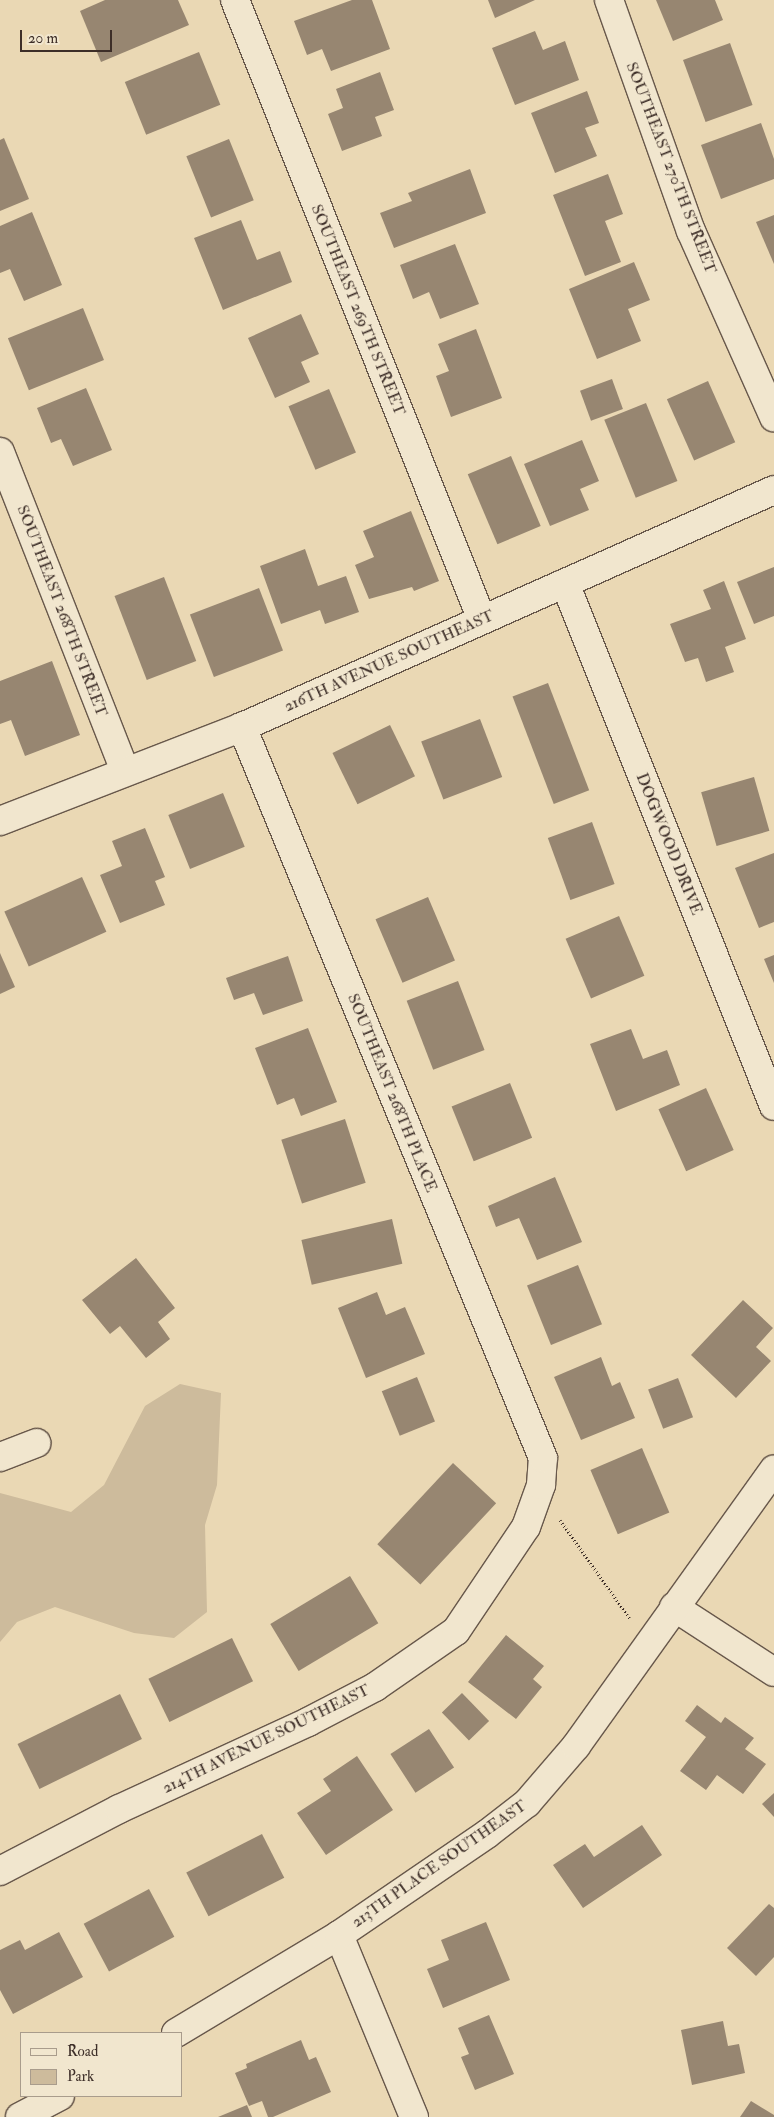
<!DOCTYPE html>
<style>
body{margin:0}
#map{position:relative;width:774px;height:2117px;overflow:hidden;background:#ead8b4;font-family:"IM FELL Double Pica",serif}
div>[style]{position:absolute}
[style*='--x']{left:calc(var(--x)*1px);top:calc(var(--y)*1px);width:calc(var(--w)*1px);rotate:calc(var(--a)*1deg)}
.green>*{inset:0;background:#cdbb9c}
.building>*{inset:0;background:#978671;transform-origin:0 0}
.path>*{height:3px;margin-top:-1.5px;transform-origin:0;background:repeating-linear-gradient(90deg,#3d2e28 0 1px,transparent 0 3.5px)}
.roads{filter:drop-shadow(1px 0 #68584b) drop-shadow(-1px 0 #68584b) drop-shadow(0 1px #68584b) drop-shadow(0 -1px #68584b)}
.minor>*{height:28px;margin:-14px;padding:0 14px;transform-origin:14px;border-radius:14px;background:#f1e6ce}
span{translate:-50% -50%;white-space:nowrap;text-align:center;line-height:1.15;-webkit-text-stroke:4.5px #f1e6ce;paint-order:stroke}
.street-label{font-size:16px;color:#3d2e28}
.legend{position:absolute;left:20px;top:2032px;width:162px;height:65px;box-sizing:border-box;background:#f1e6ce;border:1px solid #a99c8c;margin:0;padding:6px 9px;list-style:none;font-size:15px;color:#3d2e28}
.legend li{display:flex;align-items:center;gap:10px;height:25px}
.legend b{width:25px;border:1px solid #a99c8c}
.scale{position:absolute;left:20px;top:30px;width:92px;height:22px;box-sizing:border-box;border:2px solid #3d2e28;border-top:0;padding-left:6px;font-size:15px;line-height:18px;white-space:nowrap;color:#3d2e28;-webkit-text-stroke:4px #f1e6ce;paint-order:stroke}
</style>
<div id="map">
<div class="green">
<div style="clip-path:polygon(180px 1384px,221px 1393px,217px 1485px,205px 1525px,207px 1612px,174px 1638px,134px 1633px,55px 1607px,17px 1622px,0 1642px,0 1493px,71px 1512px,104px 1485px,145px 1406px)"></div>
</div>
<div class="building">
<div style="clip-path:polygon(105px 0,178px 0,189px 25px,101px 62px,80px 11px)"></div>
<div style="clip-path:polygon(352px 0,372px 0,390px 49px,331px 71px,322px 49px,307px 55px,294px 21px)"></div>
<div style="clip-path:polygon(488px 0,535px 0,495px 18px)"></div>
<div style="clip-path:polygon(656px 0,715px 0,723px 20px,673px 41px)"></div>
<div style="clip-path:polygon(535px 31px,543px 50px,565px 41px,579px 80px,515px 105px,492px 48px)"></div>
<div style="left:730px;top:43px;width:66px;height:50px;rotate:70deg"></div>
<div style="left:199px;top:52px;width:57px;height:80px;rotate:68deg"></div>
<div style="clip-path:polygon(380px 72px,394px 110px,375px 117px,382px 136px,342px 151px,328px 114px,343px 108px,336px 89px)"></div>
<div style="clip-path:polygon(587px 91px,599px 123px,585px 128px,597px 156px,555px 173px,531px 113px)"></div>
<div style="clip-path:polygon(761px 123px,774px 159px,774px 179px,721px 199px,701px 145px)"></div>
<div style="clip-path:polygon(4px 138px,29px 199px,0 211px,0 140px)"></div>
<div style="left:229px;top:139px;width:66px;height:46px;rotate:68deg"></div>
<div style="clip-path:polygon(470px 169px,486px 213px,394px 248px,380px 213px,412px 201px,408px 193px)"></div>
<div style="clip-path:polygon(608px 174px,623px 214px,605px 221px,621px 262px,585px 276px,553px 195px)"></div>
<div style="clip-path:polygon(32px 212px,62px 285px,24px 301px,10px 269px,0 273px,0 226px)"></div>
<div style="clip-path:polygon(774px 215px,774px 264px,756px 222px)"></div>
<div style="clip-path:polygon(241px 220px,257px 260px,280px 251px,292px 282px,223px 310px,194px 238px)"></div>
<div style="clip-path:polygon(455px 244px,479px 304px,440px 319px,429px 292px,413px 299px,400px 265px)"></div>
<div style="clip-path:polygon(634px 262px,650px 300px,628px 309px,641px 341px,597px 359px,569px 289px)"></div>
<div style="left:83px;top:308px;width:56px;height:81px;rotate:68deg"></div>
<div style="clip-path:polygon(301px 314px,319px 354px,301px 362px,310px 382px,275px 398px,248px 338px)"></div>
<div style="clip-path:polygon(476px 329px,502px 398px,451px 417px,436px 376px,449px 371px,438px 344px)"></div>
<div style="left:612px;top:379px;width:32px;height:34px;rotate:70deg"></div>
<div style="left:708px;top:381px;width:67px;height:45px;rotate:66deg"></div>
<div style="clip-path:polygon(86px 388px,112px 450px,73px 466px,61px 439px,51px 443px,37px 408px)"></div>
<div style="left:329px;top:389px;width:69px;height:44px;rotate:67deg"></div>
<div style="left:646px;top:403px;width:84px;height:45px;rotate:68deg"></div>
<div style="clip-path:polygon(582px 440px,599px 481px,580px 489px,589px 510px,550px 526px,524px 464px)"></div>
<div style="left:511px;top:456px;width:76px;height:47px;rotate:67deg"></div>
<div style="clip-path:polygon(411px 511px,439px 581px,414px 591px,412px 587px,369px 599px,355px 565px,374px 557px,363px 531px)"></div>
<div style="clip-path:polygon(305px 549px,318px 586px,346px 576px,359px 612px,325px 624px,320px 610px,281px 624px,260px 566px)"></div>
<div style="clip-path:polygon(774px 567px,774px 616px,754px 624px,737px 582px)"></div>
<div style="left:164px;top:577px;width:90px;height:53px;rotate:69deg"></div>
<div style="clip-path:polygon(724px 581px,746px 639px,725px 647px,734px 672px,706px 682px,698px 658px,685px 662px,670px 624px,711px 609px,703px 590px)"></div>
<div style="left:259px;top:588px;width:67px;height:74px;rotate:69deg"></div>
<div style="clip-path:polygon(52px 661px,80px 735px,25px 756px,11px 720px,0 724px,0 681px)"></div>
<div style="left:548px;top:683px;width:115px;height:38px;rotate:69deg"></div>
<div style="left:480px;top:719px;width:62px;height:63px;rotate:69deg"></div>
<div style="left:390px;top:725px;width:57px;height:64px;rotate:64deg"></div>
<div style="left:754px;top:777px;width:56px;height:55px;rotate:74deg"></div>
<div style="left:223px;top:793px;width:58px;height:59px;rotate:68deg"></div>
<div style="left:592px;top:822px;width:66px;height:47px;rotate:70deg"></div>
<div style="clip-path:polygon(145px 828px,165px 877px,155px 881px,165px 905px,120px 923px,100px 875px,122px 866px,112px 841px)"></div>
<div style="clip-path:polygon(774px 853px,774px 922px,759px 928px,735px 868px)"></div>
<div style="left:82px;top:877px;width:60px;height:85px;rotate:66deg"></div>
<div style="left:428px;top:897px;width:69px;height:57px;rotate:67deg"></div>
<div style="left:619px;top:916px;width:65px;height:58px;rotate:67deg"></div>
<div style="clip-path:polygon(0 953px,15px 987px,0 994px)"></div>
<div style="clip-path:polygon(774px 955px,774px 983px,764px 959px)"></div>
<div style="clip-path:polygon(288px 956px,303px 1001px,263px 1015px,254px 993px,234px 1000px,226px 978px)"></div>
<div style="left:458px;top:981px;width:74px;height:55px;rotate:69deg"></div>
<div style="clip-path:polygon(308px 1028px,337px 1102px,301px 1116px,294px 1098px,277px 1105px,255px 1048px)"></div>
<div style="clip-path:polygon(631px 1029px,643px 1059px,667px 1050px,680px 1085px,616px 1111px,590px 1044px)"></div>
<div style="left:510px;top:1083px;width:59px;height:63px;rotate:68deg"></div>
<div style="left:706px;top:1088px;width:68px;height:52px;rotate:66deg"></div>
<div style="left:345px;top:1119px;width:67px;height:67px;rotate:72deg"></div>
<div style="clip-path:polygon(555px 1177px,582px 1242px,537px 1260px,519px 1218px,496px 1227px,488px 1206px)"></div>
<div style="left:392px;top:1219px;width:46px;height:93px;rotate:77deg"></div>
<div style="clip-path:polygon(136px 1258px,175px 1308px,158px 1322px,170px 1339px,146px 1358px,120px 1326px,110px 1334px,82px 1300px)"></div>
<div style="left:578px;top:1265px;width:64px;height:55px;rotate:68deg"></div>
<div style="clip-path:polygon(377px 1292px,386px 1315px,405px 1307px,425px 1354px,366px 1378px,338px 1308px)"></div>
<div style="clip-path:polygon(743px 1300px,773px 1328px,756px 1347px,771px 1361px,736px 1398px,691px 1355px)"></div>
<div style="clip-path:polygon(601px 1357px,612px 1386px,620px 1382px,635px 1418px,581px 1440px,554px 1377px)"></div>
<div style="left:417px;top:1377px;width:48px;height:38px;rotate:68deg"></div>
<div style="left:678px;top:1378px;width:42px;height:32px;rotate:69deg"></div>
<div style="left:642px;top:1448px;width:70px;height:56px;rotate:67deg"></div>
<div style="left:453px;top:1463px;width:59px;height:111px;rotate:43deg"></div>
<div style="left:350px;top:1576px;width:55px;height:93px;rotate:59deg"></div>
<div style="clip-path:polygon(506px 1635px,544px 1666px,533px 1679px,542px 1687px,516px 1719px,468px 1682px)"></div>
<div style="left:232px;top:1638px;width:48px;height:93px;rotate:64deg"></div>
<div style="left:462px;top:1693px;width:39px;height:28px;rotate:46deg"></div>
<div style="left:120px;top:1694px;width:50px;height:114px;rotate:64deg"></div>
<div style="clip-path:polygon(697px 1705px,721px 1723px,725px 1717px,754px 1738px,745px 1749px,766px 1764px,743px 1794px,717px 1775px,706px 1790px,680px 1771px,706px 1737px,685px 1721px)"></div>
<div style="left:429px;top:1729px;width:46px;height:46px;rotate:57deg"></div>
<div style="clip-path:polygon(357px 1756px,393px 1810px,326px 1855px,297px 1813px,331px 1791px,323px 1779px)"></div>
<div style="clip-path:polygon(774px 1793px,774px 1817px,762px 1804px)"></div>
<div style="clip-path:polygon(642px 1825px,662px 1855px,583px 1908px,553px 1865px,585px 1844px,594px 1857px)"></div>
<div style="left:262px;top:1834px;width:49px;height:85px;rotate:63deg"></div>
<div style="left:149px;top:1889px;width:54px;height:74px;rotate:62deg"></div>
<div style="clip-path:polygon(769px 1904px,774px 1908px,774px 1957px,756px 1976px,727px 1948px)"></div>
<div style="clip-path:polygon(486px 1922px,510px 1980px,443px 2008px,427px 1969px,449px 1960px,441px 1940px)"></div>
<div style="clip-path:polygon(59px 1932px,83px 1977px,13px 2014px,0 1990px,0 1950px,20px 1940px,25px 1950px)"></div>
<div style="clip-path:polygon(489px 2015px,514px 2074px,475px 2090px,461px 2057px,469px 2054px,458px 2028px)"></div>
<div style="clip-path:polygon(723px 2021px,728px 2046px,739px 2044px,745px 2073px,692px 2085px,681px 2030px)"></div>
<div style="clip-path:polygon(301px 2040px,309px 2060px,316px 2057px,331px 2092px,273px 2117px,268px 2117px,262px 2101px,249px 2106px,235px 2073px,247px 2068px,246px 2064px)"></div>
<div style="clip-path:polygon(751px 2101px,774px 2115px,774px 2117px,740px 2117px)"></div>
<div style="clip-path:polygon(247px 2105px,252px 2117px,218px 2117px)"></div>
</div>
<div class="path">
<div style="--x:560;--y:1520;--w:121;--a:54.7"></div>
</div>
<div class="roads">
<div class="minor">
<div style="--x:235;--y:0;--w:667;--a:68.28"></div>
<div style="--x:609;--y:0;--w:245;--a:70.5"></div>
<div style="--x:691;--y:231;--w:204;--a:66"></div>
<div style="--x:0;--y:452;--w:343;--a:68.6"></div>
<div style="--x:565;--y:583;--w:563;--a:68.22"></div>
<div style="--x:0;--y:821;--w:260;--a:-21.2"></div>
<div style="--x:242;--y:727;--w:582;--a:-24.01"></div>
<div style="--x:0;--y:1457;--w:39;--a:-21"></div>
<div style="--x:674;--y:1607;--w:119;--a:33"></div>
<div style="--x:0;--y:1871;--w:134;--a:-27.5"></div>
<div style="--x:119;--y:1809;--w:208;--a:-24.7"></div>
<div style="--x:308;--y:1722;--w:76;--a:-27.6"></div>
<div style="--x:375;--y:1687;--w:98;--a:-34.7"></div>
<div style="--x:456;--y:1631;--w:125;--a:-56.1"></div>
<div style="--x:526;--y:1527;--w:45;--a:-70.3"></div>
<div style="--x:541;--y:1485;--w:27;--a:-86"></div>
<div style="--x:543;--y:1458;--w:791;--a:-112.38"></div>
<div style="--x:339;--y:1935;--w:197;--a:67.6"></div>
<div style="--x:176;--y:2033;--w:190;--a:-31"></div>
<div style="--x:339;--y:1935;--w:179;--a:-34.3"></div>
<div style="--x:487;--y:1834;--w:51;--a:-37.8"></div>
<div style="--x:527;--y:1803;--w:75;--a:-49.3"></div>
<div style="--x:576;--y:1746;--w:340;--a:-54.4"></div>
<div style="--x:20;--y:2117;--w:45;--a:-27.7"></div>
</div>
</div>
<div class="street-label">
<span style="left:671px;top:168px;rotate:69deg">SOUTHEAST 270TH STREET</span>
<span style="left:358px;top:310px;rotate:68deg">SOUTHEAST 269TH STREET</span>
<span style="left:62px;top:611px;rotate:69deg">SOUTHEAST 268TH STREET</span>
<span style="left:389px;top:661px;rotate:-24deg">216TH AVENUE SOUTHEAST</span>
<span style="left:669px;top:844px;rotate:68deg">DOGWOOD DRIVE</span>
<span style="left:392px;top:1093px;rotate:68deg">SOUTHEAST 268TH PLACE</span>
<span style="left:266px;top:1739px;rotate:-26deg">214TH AVENUE SOUTHEAST</span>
<span style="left:439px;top:1864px;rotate:-35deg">213TH PLACE SOUTHEAST</span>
</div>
<ul class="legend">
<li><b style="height:6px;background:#f1e6ce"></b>Road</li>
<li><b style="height:14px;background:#cdbb9c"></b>Park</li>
</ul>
<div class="scale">20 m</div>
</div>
